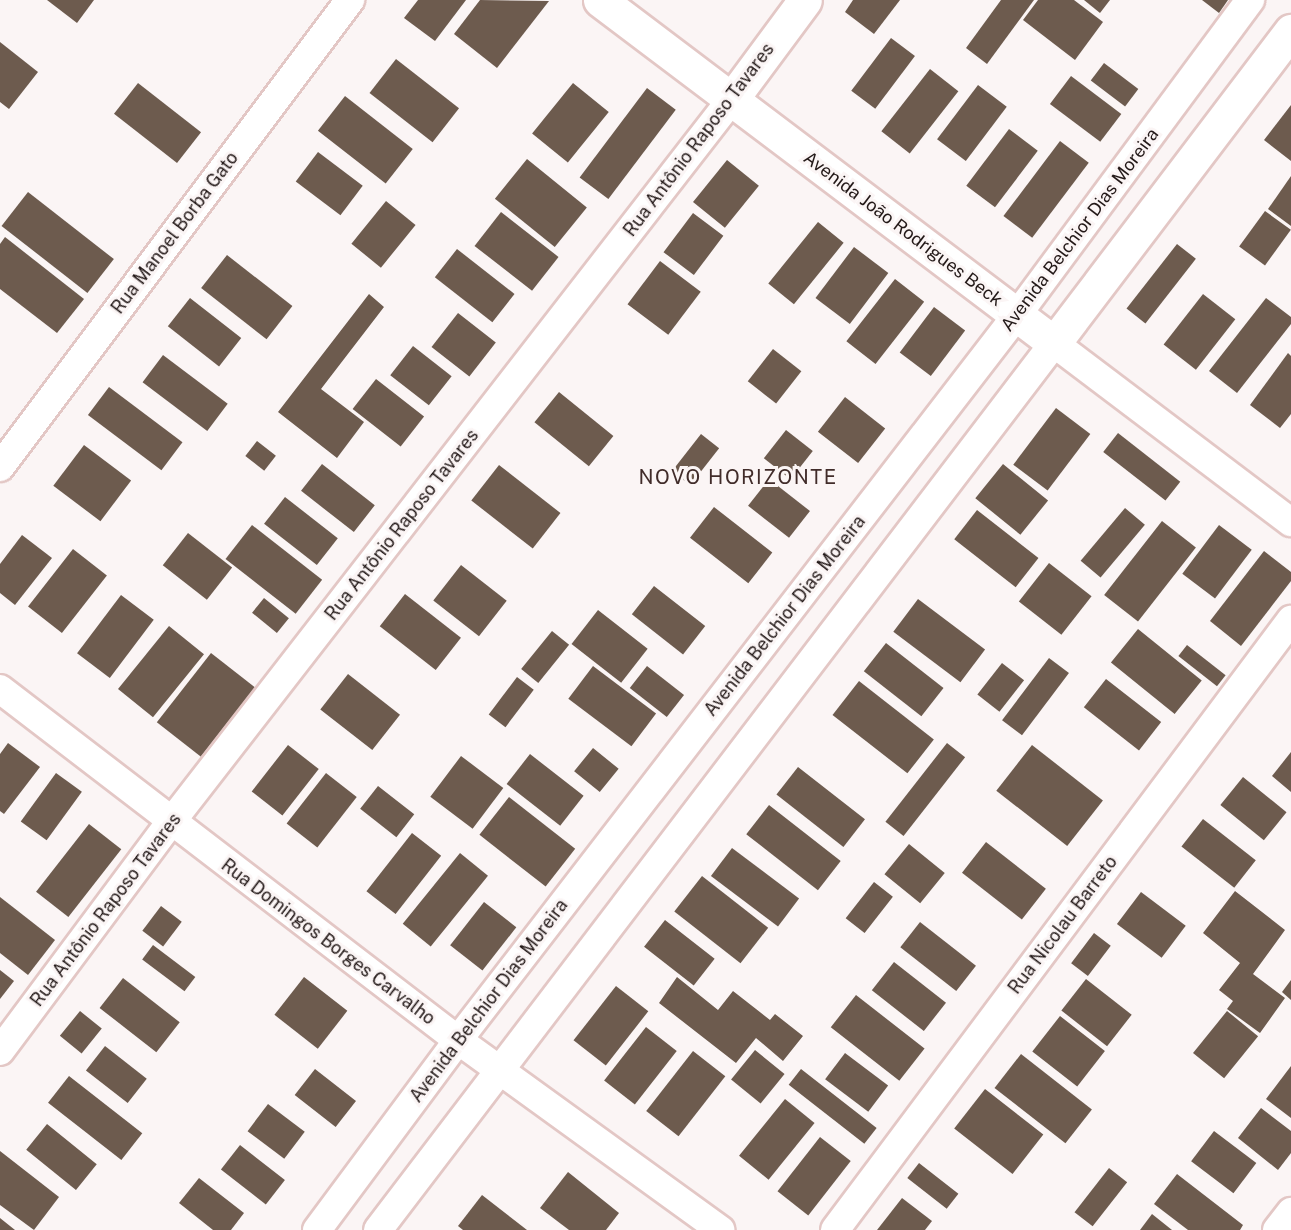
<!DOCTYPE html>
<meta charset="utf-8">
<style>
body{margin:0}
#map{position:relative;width:1291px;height:1230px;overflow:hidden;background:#fbf5f5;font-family:"Public Sans",sans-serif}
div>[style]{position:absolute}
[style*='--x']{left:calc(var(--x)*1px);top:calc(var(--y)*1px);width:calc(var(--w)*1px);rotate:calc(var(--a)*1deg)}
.building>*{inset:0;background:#6d5b4e;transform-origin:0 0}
.roads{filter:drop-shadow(2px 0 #e3c7c5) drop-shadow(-2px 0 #e3c7c5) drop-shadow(0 2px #e3c7c5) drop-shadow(0 -2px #e3c7c5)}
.minor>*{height:28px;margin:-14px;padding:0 14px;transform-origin:14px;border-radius:14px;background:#fff}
.tertiary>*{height:33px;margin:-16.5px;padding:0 16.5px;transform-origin:16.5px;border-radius:16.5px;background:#fff}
span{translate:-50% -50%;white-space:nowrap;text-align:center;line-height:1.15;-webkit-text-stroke:6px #fbf5f5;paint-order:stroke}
.street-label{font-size:18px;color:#231918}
.neighbourhood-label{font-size:20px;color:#412c2a;letter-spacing:1.5px}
</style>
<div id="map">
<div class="building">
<div style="clip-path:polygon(47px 0,94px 0,77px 23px)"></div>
<div style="clip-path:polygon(418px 0,466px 0,435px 41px,404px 18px)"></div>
<div style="clip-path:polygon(480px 0,549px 1px,497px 68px,454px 34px)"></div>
<div style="clip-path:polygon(853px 0,900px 0,874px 34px,845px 12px)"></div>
<div style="clip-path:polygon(1001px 0,1034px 0,987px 64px,966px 48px)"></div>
<div style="clip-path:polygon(1038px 0,1074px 0,1103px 22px,1075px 60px,1023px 20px)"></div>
<div style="clip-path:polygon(1084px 0,1110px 0,1100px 13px)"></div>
<div style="clip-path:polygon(1202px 0,1228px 0,1219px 13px)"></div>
<div style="left:891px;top:38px;width:30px;height:66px;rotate:37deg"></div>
<div style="clip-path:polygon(0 42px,38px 72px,9px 109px,0 102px)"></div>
<div style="left:396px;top:59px;width:80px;height:43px;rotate:38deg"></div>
<div style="left:1104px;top:63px;width:43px;height:22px;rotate:37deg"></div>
<div style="left:930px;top:69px;width:36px;height:79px;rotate:38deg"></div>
<div style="left:1071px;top:76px;width:63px;height:35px;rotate:37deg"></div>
<div style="left:138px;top:83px;width:80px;height:39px;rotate:38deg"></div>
<div style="left:573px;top:83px;width:46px;height:65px;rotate:39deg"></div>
<div style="left:978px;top:85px;width:36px;height:68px;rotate:37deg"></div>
<div style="left:647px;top:88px;width:36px;height:112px;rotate:37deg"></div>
<div style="left:345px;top:96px;width:86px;height:44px;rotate:38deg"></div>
<div style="clip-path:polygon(1291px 105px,1291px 161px,1264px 140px)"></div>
<div style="left:1009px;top:129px;width:36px;height:71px;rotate:37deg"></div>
<div style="left:1060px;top:141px;width:36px;height:94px;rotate:37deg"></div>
<div style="left:318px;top:152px;width:56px;height:37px;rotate:37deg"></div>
<div style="left:527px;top:159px;width:77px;height:51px;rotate:39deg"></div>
<div style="left:727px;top:160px;width:41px;height:54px;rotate:39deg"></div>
<div style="clip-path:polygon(1291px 176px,1291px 226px,1268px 209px)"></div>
<div style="left:28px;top:192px;width:109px;height:43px;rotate:38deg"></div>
<div style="left:386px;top:201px;width:38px;height:55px;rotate:39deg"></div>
<div style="left:1265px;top:211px;width:32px;height:44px;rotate:36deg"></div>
<div style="left:501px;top:212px;width:73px;height:43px;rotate:38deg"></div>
<div style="left:693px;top:213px;width:38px;height:49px;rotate:37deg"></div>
<div style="left:818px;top:222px;width:33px;height:79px;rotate:39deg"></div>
<div style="clip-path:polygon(5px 237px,84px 299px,57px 333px,0 289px,0 244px)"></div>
<div style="left:1177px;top:244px;width:24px;height:82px;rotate:38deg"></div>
<div style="left:854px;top:247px;width:43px;height:64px;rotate:37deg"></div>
<div style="left:457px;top:249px;width:73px;height:36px;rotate:38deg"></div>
<div style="left:227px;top:255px;width:83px;height:42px;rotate:38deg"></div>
<div style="left:660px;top:261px;width:51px;height:54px;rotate:37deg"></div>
<div style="left:895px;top:279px;width:37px;height:79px;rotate:38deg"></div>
<div style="clip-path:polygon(369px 294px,384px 307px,321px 389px,364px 422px,337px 458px,278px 412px)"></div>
<div style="left:1203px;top:294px;width:41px;height:64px;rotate:38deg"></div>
<div style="left:190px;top:298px;width:65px;height:36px;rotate:38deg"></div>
<div style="clip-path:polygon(1266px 298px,1291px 317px,1291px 324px,1237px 393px,1209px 371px)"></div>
<div style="left:934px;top:307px;width:39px;height:57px;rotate:37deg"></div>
<div style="left:458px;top:313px;width:48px;height:43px;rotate:38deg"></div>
<div style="left:413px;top:346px;width:49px;height:37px;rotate:38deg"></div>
<div style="left:773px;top:349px;width:36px;height:41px;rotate:38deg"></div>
<div style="clip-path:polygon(1288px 353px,1291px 356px,1291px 414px,1280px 428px,1250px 405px)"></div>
<div style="left:163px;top:355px;width:81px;height:34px;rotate:37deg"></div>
<div style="left:376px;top:379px;width:61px;height:38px;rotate:38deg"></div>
<div style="left:109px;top:387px;width:92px;height:35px;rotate:37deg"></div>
<div style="left:559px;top:392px;width:70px;height:39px;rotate:39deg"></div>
<div style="left:845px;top:397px;width:51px;height:44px;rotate:38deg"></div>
<div style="left:1056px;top:408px;width:43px;height:71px;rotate:37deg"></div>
<div style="left:786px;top:430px;width:34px;height:36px;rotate:38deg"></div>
<div style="left:1118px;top:433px;width:79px;height:24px;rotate:38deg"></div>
<div style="left:701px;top:434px;width:23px;height:47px;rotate:38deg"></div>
<div style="left:257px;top:441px;width:24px;height:19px;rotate:38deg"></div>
<div style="left:84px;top:445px;width:59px;height:51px;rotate:37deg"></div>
<div style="left:322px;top:464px;width:67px;height:34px;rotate:38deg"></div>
<div style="left:1003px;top:464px;width:58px;height:44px;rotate:39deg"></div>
<div style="left:499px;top:465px;width:78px;height:45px;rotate:38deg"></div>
<div style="left:769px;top:479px;width:52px;height:34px;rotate:38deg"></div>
<div style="left:285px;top:497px;width:67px;height:34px;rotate:38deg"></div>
<div style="left:714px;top:507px;width:74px;height:39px;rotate:38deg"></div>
<div style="left:1125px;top:508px;width:26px;height:69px;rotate:40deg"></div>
<div style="left:977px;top:510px;width:78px;height:37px;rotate:38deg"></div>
<div style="left:1162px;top:521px;width:43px;height:94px;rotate:38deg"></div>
<div style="left:252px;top:525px;width:89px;height:43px;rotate:38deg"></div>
<div style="left:1219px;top:525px;width:41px;height:61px;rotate:37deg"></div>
<div style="left:188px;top:533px;width:56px;height:41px;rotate:38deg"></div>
<div style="clip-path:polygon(22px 535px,52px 558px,15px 605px,0 593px,0 564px)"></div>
<div style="left:73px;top:549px;width:43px;height:73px;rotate:38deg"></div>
<div style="clip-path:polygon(1264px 551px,1291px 572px,1291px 581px,1241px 646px,1210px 621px)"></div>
<div style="left:1049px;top:563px;width:54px;height:49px;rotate:38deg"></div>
<div style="left:461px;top:565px;width:58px;height:45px;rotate:38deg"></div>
<div style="left:654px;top:586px;width:65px;height:36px;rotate:38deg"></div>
<div style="left:405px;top:594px;width:71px;height:41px;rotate:38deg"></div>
<div style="left:121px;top:595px;width:41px;height:73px;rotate:37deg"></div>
<div style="left:264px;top:598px;width:32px;height:19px;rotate:39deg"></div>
<div style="left:918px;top:599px;width:84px;height:41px;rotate:37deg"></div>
<div style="left:598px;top:610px;width:63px;height:43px;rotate:38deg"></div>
<div style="left:169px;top:626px;width:45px;height:81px;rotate:39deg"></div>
<div style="left:1138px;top:629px;width:82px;height:43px;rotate:39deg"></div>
<div style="left:552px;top:631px;width:22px;height:49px;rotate:39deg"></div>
<div style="left:886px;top:643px;width:73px;height:36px;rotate:38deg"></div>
<div style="left:1187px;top:645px;width:49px;height:14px;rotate:38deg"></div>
<div style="left:211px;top:653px;width:56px;height:88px;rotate:38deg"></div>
<div style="left:1049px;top:658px;width:25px;height:78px;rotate:37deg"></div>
<div style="left:1002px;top:663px;width:28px;height:40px;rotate:38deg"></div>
<div style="left:593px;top:666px;width:79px;height:41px;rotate:37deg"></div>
<div style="left:647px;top:666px;width:47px;height:28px;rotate:38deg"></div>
<div style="left:348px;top:674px;width:66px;height:45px;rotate:38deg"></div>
<div style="left:517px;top:677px;width:21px;height:47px;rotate:37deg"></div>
<div style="left:1106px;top:679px;width:70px;height:36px;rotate:38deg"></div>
<div style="left:859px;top:681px;width:95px;height:43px;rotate:38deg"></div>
<div style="clip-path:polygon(8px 743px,40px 767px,4px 814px,0 811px,0 754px)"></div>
<div style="left:947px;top:743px;width:23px;height:100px;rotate:38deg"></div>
<div style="left:288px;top:745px;width:39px;height:59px;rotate:38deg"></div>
<div style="left:1032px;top:745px;width:90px;height:58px;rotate:38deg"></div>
<div style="left:593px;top:748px;width:33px;height:30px;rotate:39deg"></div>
<div style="clip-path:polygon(1291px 752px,1291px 792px,1272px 776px)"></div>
<div style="left:530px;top:754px;width:68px;height:38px;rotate:38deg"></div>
<div style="left:461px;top:756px;width:53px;height:51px;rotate:37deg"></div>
<div style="left:798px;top:767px;width:85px;height:35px;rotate:38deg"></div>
<div style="left:56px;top:773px;width:32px;height:60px;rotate:36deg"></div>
<div style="left:326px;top:773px;width:39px;height:64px;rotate:38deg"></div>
<div style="left:1243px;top:777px;width:56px;height:36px;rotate:39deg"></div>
<div style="left:378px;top:786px;width:46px;height:29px;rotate:38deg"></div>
<div style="left:509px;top:797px;width:84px;height:48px;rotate:38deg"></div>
<div style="left:769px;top:805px;width:91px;height:37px;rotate:38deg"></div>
<div style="left:1203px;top:819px;width:67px;height:35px;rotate:38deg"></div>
<div style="left:89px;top:824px;width:41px;height:86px;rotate:38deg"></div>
<div style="left:412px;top:833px;width:37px;height:74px;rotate:38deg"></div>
<div style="left:986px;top:842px;width:76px;height:39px;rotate:38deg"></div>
<div style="left:909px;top:844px;width:46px;height:39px;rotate:39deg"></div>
<div style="left:732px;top:848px;width:84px;height:35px;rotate:37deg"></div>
<div style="left:460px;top:853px;width:36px;height:91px;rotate:39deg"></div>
<div style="left:702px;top:876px;width:84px;height:45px;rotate:38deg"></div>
<div style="left:874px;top:882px;width:24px;height:46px;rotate:38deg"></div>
<div style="clip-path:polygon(1235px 891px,1285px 930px,1253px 974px,1285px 998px,1260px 1033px,1227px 1009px,1233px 1001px,1219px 990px,1240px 963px,1203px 933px)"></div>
<div style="left:1141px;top:892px;width:56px;height:40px;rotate:37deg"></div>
<div style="clip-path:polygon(0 897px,55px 940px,28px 975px,0 953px)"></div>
<div style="left:484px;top:902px;width:41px;height:55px;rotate:38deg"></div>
<div style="left:161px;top:906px;width:26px;height:31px;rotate:37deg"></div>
<div style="left:665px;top:920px;width:63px;height:34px;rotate:38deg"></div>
<div style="left:920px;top:922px;width:71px;height:32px;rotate:38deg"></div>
<div style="left:1094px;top:933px;width:21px;height:38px;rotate:37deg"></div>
<div style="left:153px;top:945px;width:53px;height:18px;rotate:37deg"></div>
<div style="left:894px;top:962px;width:66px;height:36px;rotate:38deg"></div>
<div style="clip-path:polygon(0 970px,14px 981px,0 999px)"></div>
<div style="left:304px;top:977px;width:55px;height:48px;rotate:38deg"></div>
<div style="clip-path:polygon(677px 977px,718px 1010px,733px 991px,770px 1020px,775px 1014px,803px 1036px,783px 1061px,756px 1038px,736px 1063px,659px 1003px)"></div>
<div style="left:123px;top:978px;width:72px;height:38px;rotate:38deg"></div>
<div style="left:1086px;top:979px;width:58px;height:40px;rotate:38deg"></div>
<div style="clip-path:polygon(1291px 980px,1291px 1000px,1282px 992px)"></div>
<div style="left:616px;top:986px;width:41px;height:69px;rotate:38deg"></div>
<div style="left:856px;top:995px;width:87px;height:41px;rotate:38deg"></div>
<div style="left:80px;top:1011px;width:28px;height:32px;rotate:39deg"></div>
<div style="left:1227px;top:1011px;width:40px;height:54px;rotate:39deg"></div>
<div style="left:1060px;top:1016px;width:57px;height:45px;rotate:38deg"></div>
<div style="left:646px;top:1027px;width:39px;height:68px;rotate:38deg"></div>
<div style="left:105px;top:1046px;width:53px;height:31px;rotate:38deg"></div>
<div style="left:755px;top:1050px;width:38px;height:38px;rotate:39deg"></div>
<div style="left:693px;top:1051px;width:41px;height:76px;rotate:38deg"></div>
<div style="left:845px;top:1053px;width:54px;height:33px;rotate:37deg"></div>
<div style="left:1021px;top:1054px;width:90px;height:43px;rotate:38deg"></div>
<div style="clip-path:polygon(1291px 1066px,1291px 1118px,1266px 1099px)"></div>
<div style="left:315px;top:1069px;width:52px;height:33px;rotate:38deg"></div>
<div style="left:801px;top:1069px;width:96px;height:20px;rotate:38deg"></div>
<div style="left:69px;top:1076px;width:93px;height:34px;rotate:38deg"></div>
<div style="left:985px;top:1089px;width:74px;height:50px;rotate:38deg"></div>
<div style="left:785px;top:1099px;width:38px;height:73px;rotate:39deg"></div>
<div style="left:268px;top:1104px;width:46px;height:34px;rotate:37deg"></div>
<div style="clip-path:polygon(1261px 1108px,1291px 1131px,1291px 1153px,1278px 1170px,1238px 1138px)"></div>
<div style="left:47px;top:1124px;width:64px;height:33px;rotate:39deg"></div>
<div style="left:1214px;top:1131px;width:53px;height:38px;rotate:37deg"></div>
<div style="left:820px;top:1137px;width:39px;height:69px;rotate:38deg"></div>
<div style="left:240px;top:1145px;width:57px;height:31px;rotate:38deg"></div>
<div style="clip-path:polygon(0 1151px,59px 1197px,34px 1230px,0 1205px)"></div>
<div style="left:919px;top:1163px;width:50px;height:19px;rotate:38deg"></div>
<div style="left:1109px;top:1168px;width:23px;height:56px;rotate:38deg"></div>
<div style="clip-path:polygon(568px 1172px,619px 1213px,606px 1230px,569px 1230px,540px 1208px)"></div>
<div style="clip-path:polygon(1177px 1174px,1243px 1225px,1240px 1230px,1188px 1230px,1154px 1204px)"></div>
<div style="clip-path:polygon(199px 1178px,244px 1213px,231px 1230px,213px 1230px,179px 1203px)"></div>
<div style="clip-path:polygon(482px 1195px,527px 1230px,463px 1230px,458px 1226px)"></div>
<div style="clip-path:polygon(902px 1198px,932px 1221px,925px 1230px,877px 1230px)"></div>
<div style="clip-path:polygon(1152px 1214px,1172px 1230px,1140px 1230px)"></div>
<div style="clip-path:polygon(0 1218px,15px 1230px,0 1230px)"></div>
</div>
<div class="roads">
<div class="minor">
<div style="--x:0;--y:467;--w:584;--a:-53.15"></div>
<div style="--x:0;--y:689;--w:577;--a:37.47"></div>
<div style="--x:458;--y:1040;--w:324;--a:35.9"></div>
<div style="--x:0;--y:1051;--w:286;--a:-53.3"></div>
<div style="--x:171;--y:822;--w:914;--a:-52.2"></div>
<div style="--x:317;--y:1230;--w:237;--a:-53.4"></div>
<div style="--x:458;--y:1040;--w:915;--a:-52.37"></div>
<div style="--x:1017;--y:315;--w:392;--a:-53.5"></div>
<div style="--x:378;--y:1230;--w:1115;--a:-52.69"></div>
<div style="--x:1054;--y:343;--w:297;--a:37.1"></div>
<div style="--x:835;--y:1230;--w:762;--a:-53.22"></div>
<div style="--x:1277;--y:1230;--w:23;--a:-52"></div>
</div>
<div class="tertiary">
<div style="--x:600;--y:0;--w:569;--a:37.07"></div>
<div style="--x:1054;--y:343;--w:392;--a:-52.8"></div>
<div style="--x:731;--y:100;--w:124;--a:-53.5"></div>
</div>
</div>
<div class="street-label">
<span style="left:699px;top:140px;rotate:-53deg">Rua Antônio Raposo Tavares</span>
<span style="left:903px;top:229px;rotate:37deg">Avenida João Rodrigues Beck</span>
<span style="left:1080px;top:230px;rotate:-53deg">Avenida Belchior Dias Moreira</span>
<span style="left:175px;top:233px;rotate:-53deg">Rua Manoel Borba Gato</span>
<span style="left:402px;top:525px;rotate:-52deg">Rua Antônio Raposo Tavares</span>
<span style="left:785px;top:616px;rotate:-52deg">Avenida Belchior Dias Moreira</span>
<span style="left:106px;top:910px;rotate:-53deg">Rua Antônio Raposo Tavares</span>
<span style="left:1063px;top:925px;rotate:-53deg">Rua Nicolau Barreto</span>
<span style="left:328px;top:942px;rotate:37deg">Rua Domingos Borges Carvalho</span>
<span style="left:489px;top:1001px;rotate:-53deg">Avenida Belchior Dias Moreira</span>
</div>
<div class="neighbourhood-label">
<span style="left:738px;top:477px">NOVO HORIZONTE</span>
</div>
</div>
